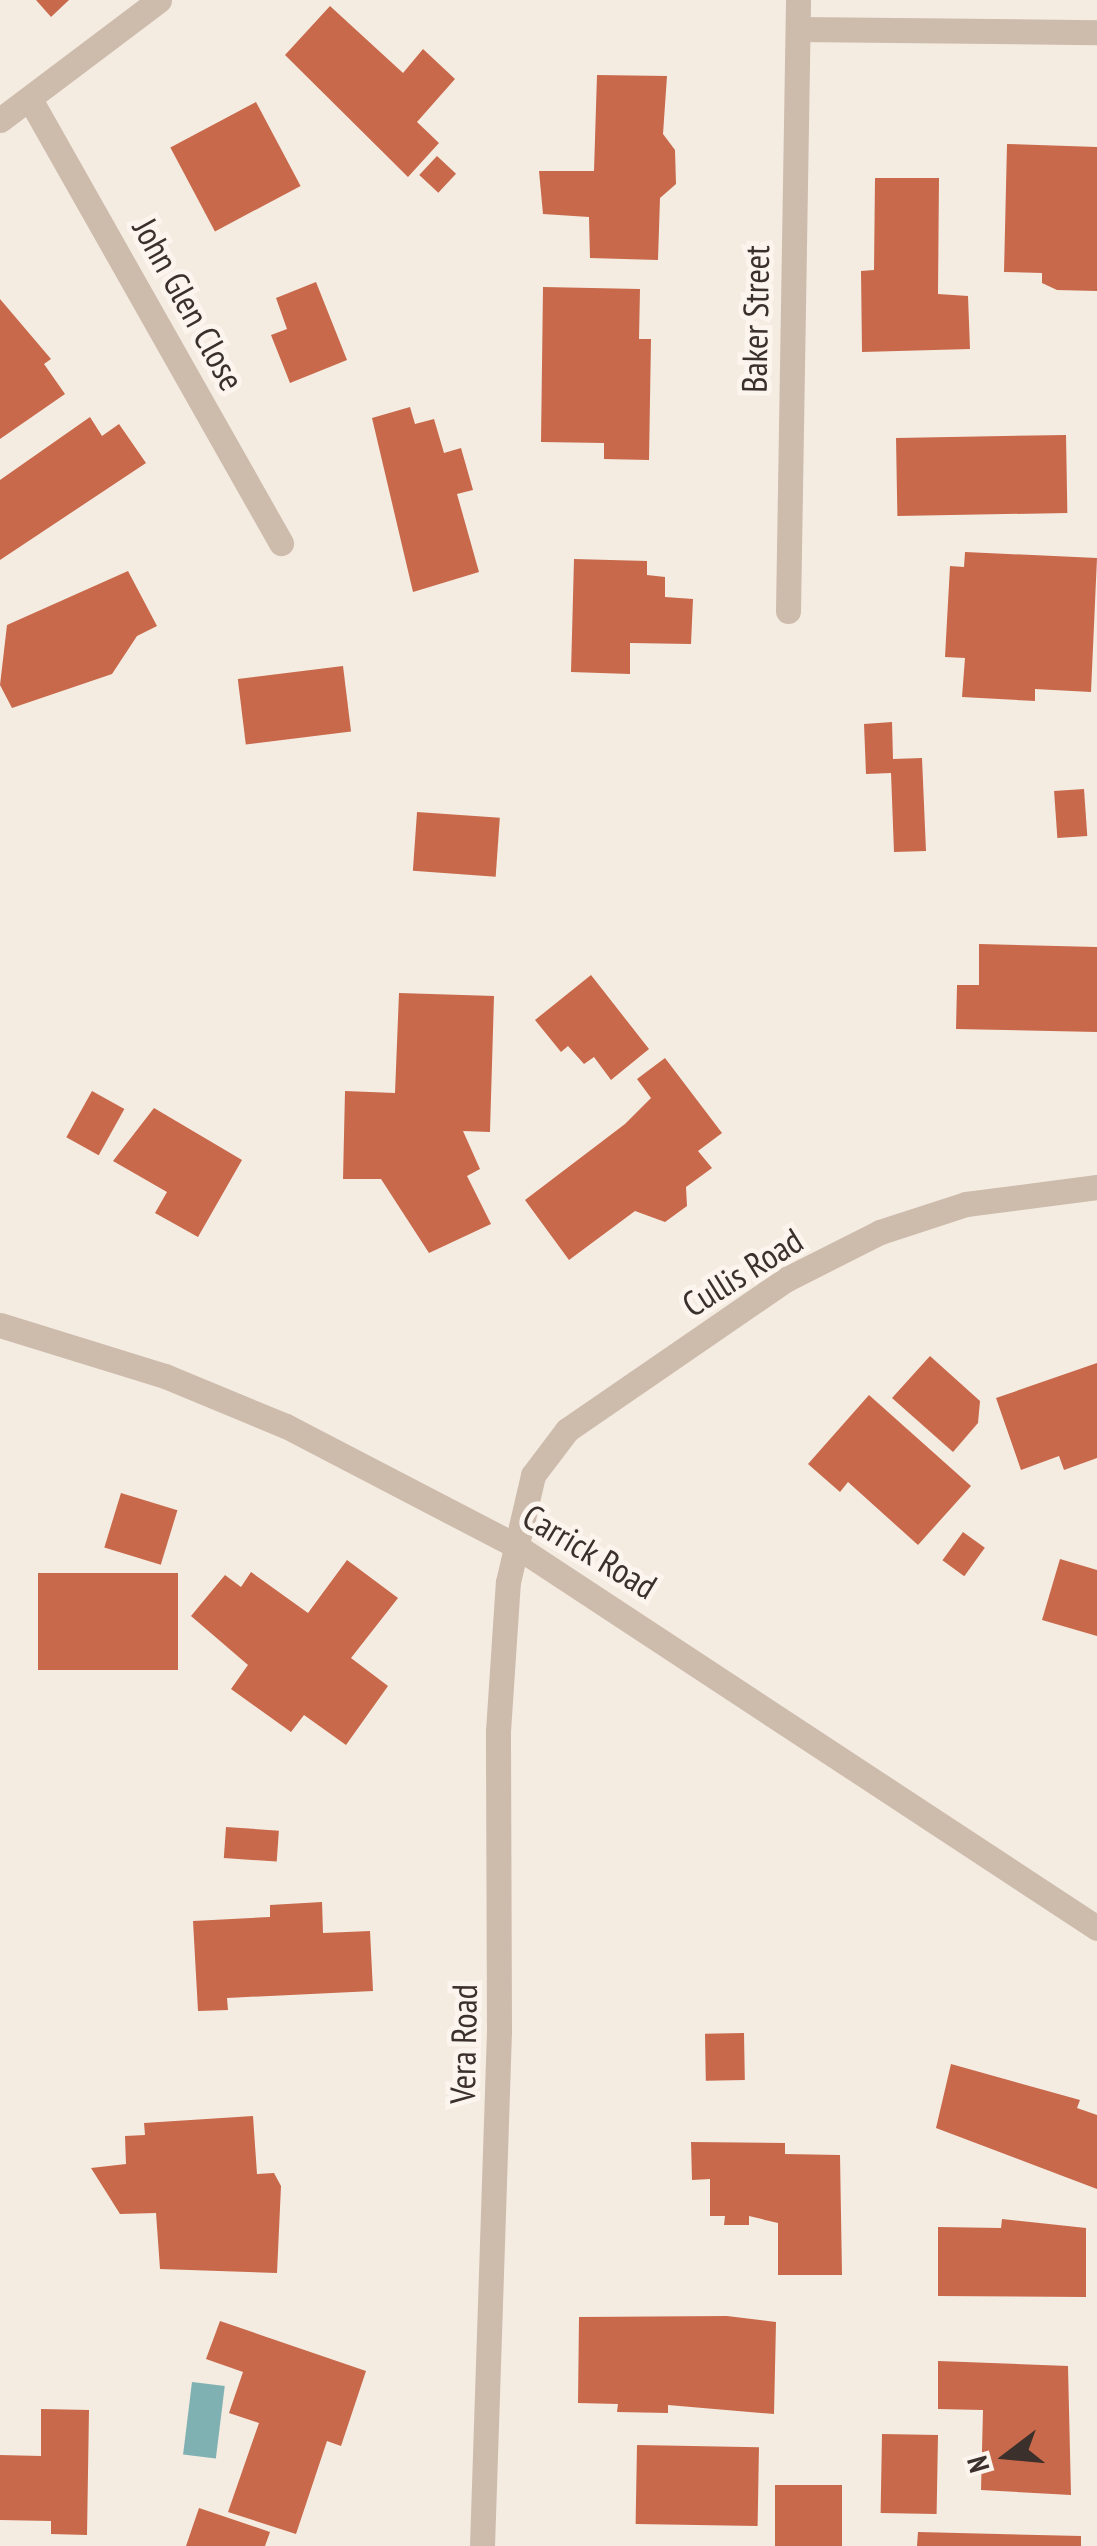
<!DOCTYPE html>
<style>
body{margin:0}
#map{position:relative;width:1097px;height:2546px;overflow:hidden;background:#f4ebe1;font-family:"PT Sans Narrow",sans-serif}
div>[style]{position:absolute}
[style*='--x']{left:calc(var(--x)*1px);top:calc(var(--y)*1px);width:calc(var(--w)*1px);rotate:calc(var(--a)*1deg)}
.water>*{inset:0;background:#7fb0b2;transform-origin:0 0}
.building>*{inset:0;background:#c8694b;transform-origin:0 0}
.minor>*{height:25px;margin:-12.5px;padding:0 12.5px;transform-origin:12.5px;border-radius:12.5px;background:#cdbbac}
span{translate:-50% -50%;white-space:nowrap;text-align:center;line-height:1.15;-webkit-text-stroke:10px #fbf5ee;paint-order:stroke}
.street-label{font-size:35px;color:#3b302b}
.north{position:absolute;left:957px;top:2406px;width:100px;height:100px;-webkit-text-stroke:8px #fbf5ee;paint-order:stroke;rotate:254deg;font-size:28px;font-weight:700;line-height:40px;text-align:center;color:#3b302b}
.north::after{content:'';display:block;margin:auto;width:35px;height:45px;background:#3b302b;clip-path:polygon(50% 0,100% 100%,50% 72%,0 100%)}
</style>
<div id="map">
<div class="water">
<div style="left:192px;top:2382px;width:33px;height:73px;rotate:7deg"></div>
</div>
<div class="building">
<div style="clip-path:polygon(36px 0,69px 0,51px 17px)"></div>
<div style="clip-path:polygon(330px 6px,403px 73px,423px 49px,455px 79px,417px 122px,439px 143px,408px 177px,285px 55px)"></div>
<div style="clip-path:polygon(597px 75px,667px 76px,663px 134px,675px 150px,676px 184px,660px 198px,658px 260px,590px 258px,589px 217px,543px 214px,539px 171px,594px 171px)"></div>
<div style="left:256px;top:102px;width:95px;height:97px;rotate:62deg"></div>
<div style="clip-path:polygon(1007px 144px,1097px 147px,1097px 291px,1057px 290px,1042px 283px,1042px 273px,1004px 272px)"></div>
<div style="left:437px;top:156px;width:26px;height:26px;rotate:43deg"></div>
<div style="clip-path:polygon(875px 178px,939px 178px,938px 294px,968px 296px,970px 349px,862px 352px,861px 271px,874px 270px)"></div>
<div style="clip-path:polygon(316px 282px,347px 360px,290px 383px,271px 335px,287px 329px,276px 298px)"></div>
<div style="clip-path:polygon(543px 287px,640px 289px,639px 339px,651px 339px,649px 460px,604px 459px,604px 443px,541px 442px)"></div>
<div style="clip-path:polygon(0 299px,51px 359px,44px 364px,65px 394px,0 439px)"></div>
<div style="clip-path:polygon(410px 407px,415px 424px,434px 419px,444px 453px,461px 448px,473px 490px,457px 494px,479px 572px,413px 592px,372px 418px)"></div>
<div style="clip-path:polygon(90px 417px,102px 436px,119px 424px,146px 463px,0 560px,0 480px)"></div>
<div style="left:1066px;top:435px;width:78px;height:170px;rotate:89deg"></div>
<div style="clip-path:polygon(965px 552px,1097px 558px,1091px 692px,1035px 689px,1035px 701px,962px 697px,965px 658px,945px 657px,950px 566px,964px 567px)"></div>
<div style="clip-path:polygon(574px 559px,647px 561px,647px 575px,665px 577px,665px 597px,693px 599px,691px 644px,630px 643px,630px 674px,571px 672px)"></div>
<div style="clip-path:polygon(128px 571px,157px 626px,137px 636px,112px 674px,12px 708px,0 685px,7px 625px)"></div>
<div style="left:343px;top:666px;width:66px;height:106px;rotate:83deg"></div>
<div style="clip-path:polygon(892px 722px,893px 759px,922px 758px,926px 851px,894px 852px,891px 773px,866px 774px,864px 724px)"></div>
<div style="left:1084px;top:789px;width:47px;height:30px;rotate:86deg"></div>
<div style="left:417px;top:812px;width:83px;height:59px;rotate:4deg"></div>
<div style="clip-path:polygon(979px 944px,1097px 947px,1097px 1032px,956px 1029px,957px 985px,979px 985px)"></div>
<div style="clip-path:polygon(591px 975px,649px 1049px,611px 1080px,594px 1057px,584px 1064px,568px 1046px,561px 1052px,535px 1020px)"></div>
<div style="clip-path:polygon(399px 993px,494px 996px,490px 1132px,463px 1131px,480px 1169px,467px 1176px,491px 1224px,429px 1253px,381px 1179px,343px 1179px,345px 1091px,395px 1093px)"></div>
<div style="clip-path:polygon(665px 1058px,722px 1133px,698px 1151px,712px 1168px,686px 1187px,687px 1206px,665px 1222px,635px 1211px,569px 1260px,525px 1200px,625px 1124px,651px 1098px,637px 1079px)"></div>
<div style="left:92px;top:1091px;width:37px;height:53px;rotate:29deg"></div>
<div style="clip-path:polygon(154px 1108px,242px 1160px,198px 1237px,155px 1213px,167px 1192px,113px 1161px)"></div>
<div style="clip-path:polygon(930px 1356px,980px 1401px,978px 1423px,953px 1452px,892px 1398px)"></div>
<div style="clip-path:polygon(1097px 1363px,1097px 1458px,1064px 1470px,1059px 1456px,1021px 1470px,996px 1398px)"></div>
<div style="clip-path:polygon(869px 1395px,971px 1486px,918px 1545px,848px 1482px,840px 1492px,808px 1464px)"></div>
<div style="left:121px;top:1493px;width:59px;height:57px;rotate:17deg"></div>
<div style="left:963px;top:1532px;width:27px;height:35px;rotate:36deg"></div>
<div style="clip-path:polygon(1060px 1559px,1097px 1570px,1097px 1636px,1042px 1620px)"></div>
<div style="clip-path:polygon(347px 1560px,398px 1598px,351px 1658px,388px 1686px,346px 1745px,304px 1715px,291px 1732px,231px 1689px,248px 1665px,191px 1616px,225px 1575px,241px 1587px,251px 1572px,308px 1613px)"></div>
<div style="left:38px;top:1573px;width:140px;height:97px"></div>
<div style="left:226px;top:1827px;width:53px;height:31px;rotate:4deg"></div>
<div style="clip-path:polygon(322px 1902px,323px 1933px,370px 1931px,373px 1991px,227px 1998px,228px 2010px,198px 2011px,193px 1921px,270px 1917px,270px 1905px)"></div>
<div style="left:744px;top:2033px;width:47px;height:39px;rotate:89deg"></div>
<div style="clip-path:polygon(951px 2064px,1080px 2100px,1077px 2108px,1097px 2115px,1097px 2189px,936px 2128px)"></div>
<div style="clip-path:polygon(253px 2116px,257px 2174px,274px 2173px,281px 2186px,277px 2273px,160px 2269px,156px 2213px,120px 2214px,91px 2168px,126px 2164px,125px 2136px,145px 2135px,144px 2123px)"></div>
<div style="clip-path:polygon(691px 2142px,785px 2143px,785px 2154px,840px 2155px,842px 2275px,778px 2275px,778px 2223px,749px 2216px,749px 2225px,724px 2225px,725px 2216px,710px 2216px,710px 2179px,692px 2180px)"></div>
<div style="clip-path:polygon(1002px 2219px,1086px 2228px,1086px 2297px,938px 2296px,938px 2227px,1001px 2228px)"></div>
<div style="clip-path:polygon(727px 2316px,776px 2322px,774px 2414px,668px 2405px,668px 2413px,617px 2412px,618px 2404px,578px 2403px,579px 2317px)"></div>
<div style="clip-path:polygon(220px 2321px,366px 2371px,341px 2446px,327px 2441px,296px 2534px,228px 2512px,259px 2423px,229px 2413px,243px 2372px,206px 2359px)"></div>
<div style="clip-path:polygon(938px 2361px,1068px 2366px,1071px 2495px,981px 2490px,983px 2410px,938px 2409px)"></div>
<div style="clip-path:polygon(41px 2409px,89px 2410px,87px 2535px,51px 2534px,51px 2521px,0 2520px,0 2455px,41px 2456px)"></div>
<div style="left:882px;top:2434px;width:56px;height:79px;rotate:1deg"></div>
<div style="left:637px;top:2445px;width:122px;height:79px;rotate:1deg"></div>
<div style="left:775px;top:2485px;width:67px;height:61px"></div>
<div style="clip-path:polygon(199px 2508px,270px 2532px,265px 2546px,186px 2546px)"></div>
<div style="clip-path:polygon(918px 2532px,1081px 2536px,1081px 2546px,917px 2546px)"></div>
</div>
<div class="minor">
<div style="--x:798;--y:29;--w:299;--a:0.6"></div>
<div style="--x:31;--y:101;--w:508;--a:60.51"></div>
<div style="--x:0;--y:120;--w:199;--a:-37"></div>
<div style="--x:788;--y:611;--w:611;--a:-89.06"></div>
<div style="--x:0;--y:1325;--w:173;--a:17.2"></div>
<div style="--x:165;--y:1376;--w:131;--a:22.5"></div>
<div style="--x:286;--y:1426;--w:256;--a:27.5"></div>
<div style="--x:513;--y:1544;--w:699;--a:33.33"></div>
<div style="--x:482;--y:2546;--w:515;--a:-88.11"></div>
<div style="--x:499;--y:2031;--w:300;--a:-90.2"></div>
<div style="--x:498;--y:1731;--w:149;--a:-86.2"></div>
<div style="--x:508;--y:1582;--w:110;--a:-76.8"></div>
<div style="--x:533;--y:1475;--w:56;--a:-52.9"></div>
<div style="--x:567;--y:1430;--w:267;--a:-34.5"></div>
<div style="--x:787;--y:1279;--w:104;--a:-26.8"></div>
<div style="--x:880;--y:1232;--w:90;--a:-18"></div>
<div style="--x:966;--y:1204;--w:132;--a:-7.4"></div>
</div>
<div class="street-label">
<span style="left:189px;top:304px;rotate:61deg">John Glen Close</span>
<span style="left:755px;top:319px;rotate:-89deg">Baker Street</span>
<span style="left:742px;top:1272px;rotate:-32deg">Cullis Road</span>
<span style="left:590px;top:1551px;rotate:31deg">Carrick Road</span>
<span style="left:463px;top:2044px;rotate:-89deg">Vera Road</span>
</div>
<div class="north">N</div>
</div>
